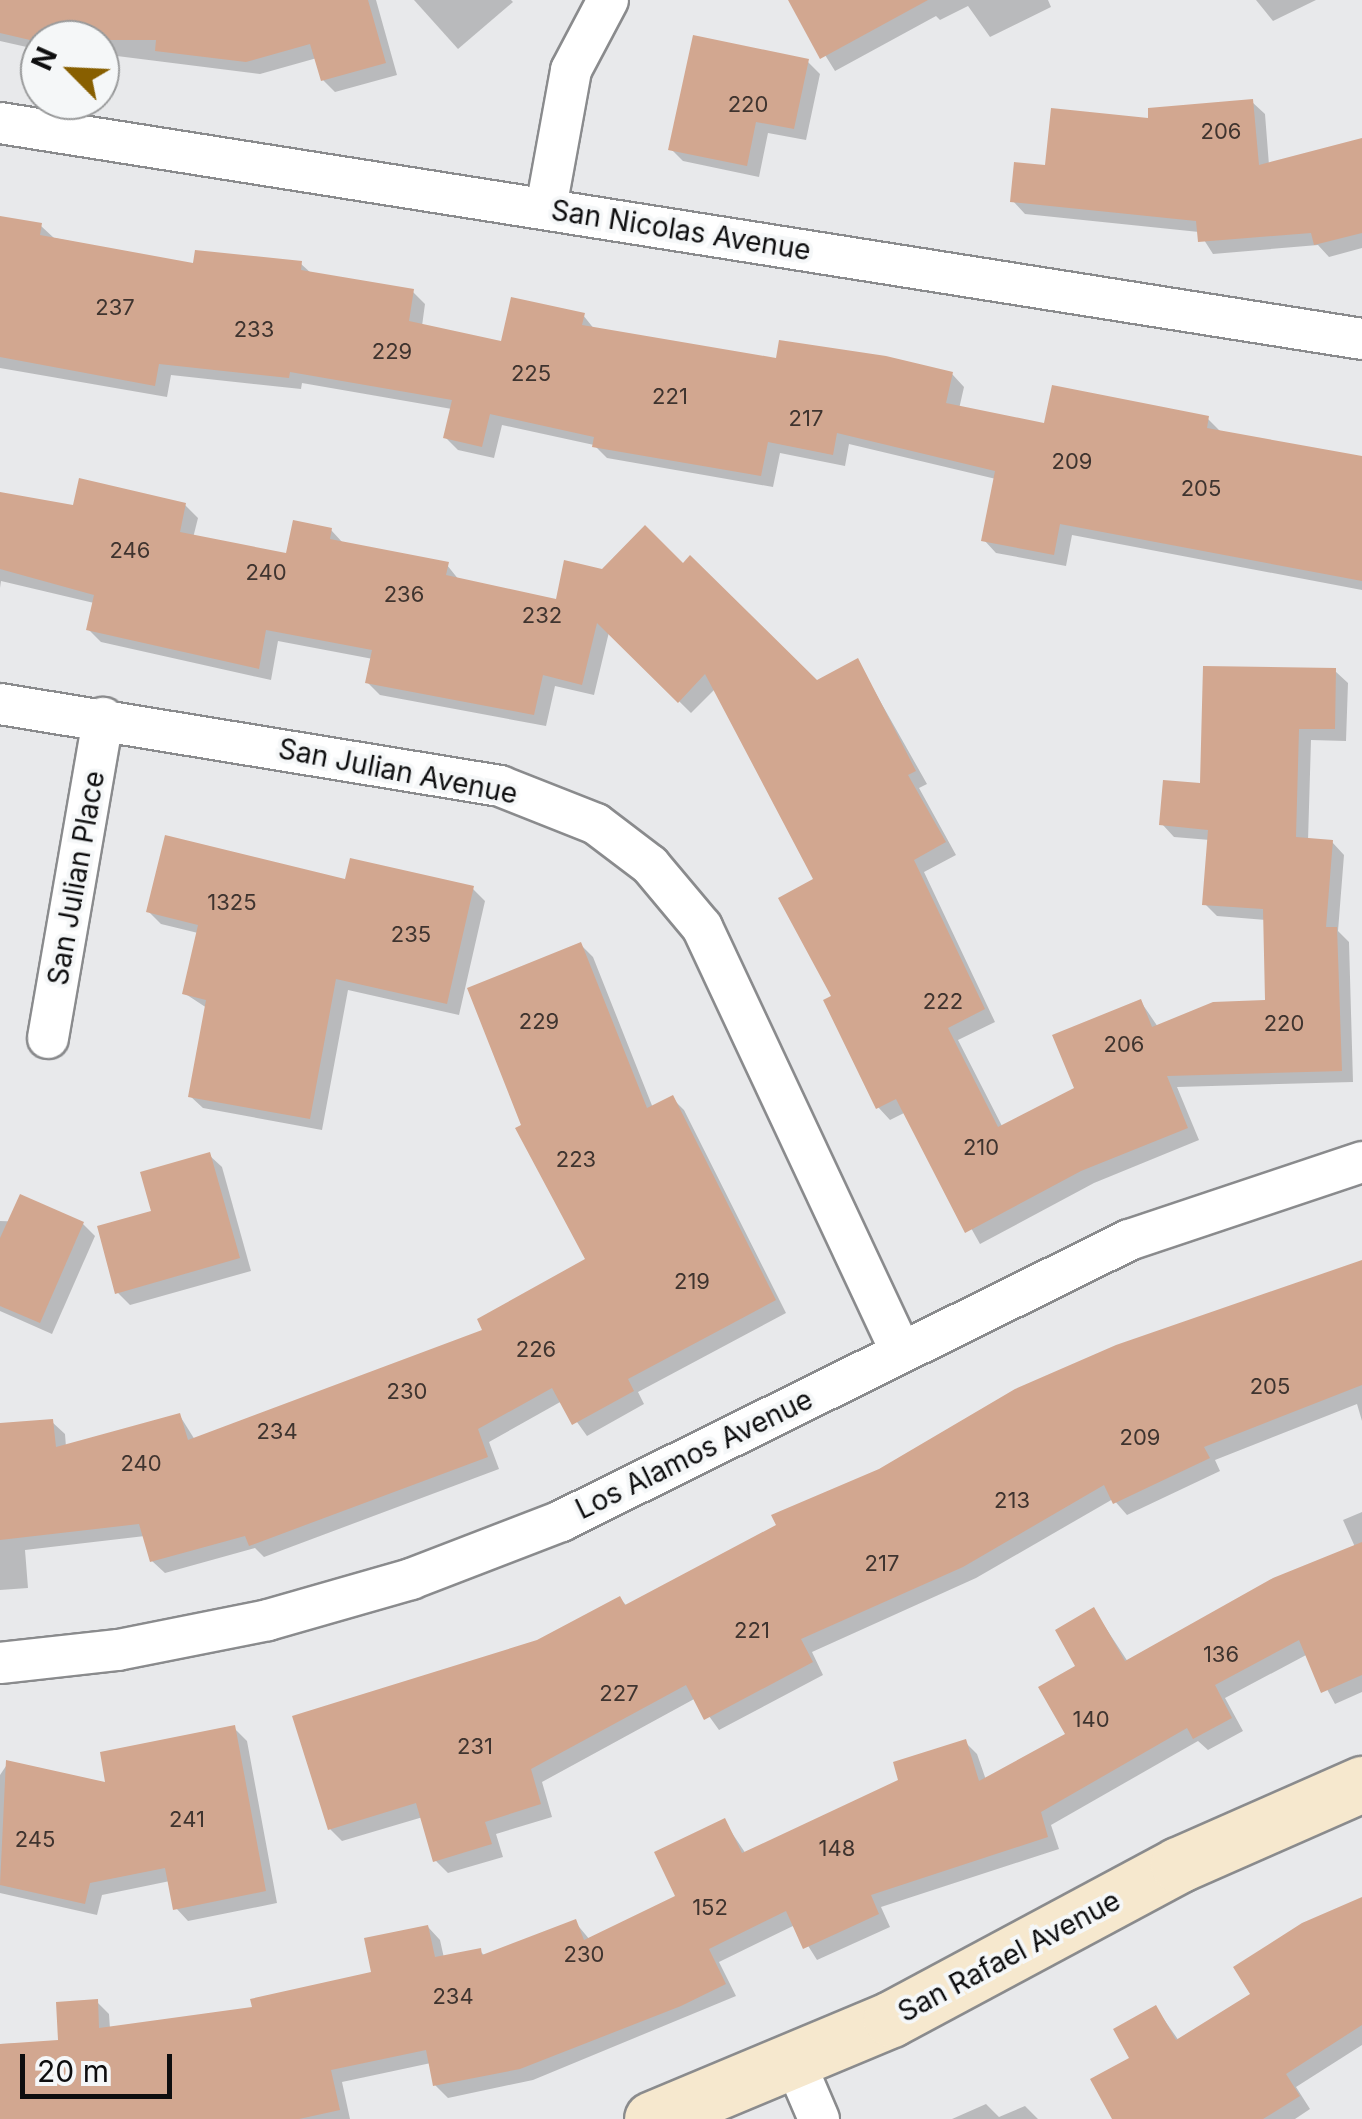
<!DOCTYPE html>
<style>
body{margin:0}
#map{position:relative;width:1362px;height:2119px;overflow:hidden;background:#e8e9eb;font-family:Inter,sans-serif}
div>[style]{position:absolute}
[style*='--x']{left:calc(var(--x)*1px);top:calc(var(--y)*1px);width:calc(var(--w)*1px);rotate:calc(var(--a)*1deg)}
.shadow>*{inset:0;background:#0003}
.building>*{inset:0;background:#d2a790}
.roads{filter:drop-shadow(2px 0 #8a8b8d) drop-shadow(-2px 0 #8a8b8d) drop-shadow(0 2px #8a8b8d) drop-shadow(0 -2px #8a8b8d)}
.street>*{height:40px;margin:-20px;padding:0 20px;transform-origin:20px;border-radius:20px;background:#fff}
.secondary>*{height:55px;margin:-27.5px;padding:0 27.5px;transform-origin:27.5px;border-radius:27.5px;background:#f6e8ce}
span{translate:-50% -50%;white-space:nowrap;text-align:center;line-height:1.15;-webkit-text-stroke:8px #f5f7f8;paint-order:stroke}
.number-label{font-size:22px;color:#3f342f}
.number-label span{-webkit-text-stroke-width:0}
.street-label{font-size:28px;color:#0e0e0f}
.north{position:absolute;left:20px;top:20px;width:100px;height:100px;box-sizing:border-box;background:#f5f7f8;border:2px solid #999a9b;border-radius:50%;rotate:294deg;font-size:28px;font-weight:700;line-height:40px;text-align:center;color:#0e0e0f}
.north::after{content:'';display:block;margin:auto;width:35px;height:45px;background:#885f00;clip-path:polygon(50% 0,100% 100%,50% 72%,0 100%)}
.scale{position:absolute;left:20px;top:2054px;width:152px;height:45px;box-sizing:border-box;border:5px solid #0e0e0f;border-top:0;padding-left:12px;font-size:30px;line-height:35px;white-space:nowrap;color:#0e0e0f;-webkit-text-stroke:8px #f5f7f8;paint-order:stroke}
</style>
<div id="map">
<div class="shadow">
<div style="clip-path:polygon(0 0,376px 0,397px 75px,335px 92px,323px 80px,317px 58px,260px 74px,101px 54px,100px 60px,100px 40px,40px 40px,40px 50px,0 41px)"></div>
<div style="clip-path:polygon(414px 0,511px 0,513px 2px,458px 49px)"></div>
<div style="clip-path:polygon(791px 0,1048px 0,1051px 7px,990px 37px,968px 6px,940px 20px,936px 16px,835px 71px)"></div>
<div style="clip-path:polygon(1256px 0,1316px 0,1273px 21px)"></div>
<div style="clip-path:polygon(808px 62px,820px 74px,806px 140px,768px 133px,759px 177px,683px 161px,671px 149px)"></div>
<div style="clip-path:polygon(1252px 102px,1265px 114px,1269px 165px,1362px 141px,1362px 248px,1329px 257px,1318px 245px,1213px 254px,1199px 232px,1025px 214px,1013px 201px,1047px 167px,1151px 121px)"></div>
<div style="clip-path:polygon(0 219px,41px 226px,54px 238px,196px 266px,300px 263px,312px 274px,413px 292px,425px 304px,422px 326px,503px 344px,583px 315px,595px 330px,778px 361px,952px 374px,964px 387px,959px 409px,1045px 426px,1208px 419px,1220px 431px,1362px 458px,1362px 590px,1072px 535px,1066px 566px,996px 553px,984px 540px,996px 479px,849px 444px,845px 466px,780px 453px,773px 487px,607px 458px,594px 445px,502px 425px,494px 458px,458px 450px,446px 438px,452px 409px,302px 383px,301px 389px,171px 375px,167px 397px,0 368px)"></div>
<div style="clip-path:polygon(0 493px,75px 508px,185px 505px,198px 518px,193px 538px,288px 556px,331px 530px,343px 543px,447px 565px,459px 580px,558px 602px,603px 572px,683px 567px,817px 683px,858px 662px,927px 784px,919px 788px,956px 855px,924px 872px,995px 1022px,958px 1040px,1003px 1128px,1077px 1089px,1141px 1002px,1158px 1027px,1268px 1003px,1266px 920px,1217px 916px,1205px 904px,1210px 840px,1174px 837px,1162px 824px,1335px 671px,1348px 683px,1346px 741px,1311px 740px,1308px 841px,1332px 842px,1344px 855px,1338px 931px,1349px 942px,1353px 1082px,1177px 1087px,1199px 1140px,1094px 1183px,980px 1244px,906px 1112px,890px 1120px,878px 1107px,835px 997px,816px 880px,716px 688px,691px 713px,609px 632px,594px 695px,555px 686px,546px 726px,380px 695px,368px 683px,373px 659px,278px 641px,271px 680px,101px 642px,88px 629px,94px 603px,1px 581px,0 588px)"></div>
<div style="clip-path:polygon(347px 882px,473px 889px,485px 901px,459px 1015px,348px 990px,322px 1130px,203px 1108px,190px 1096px,207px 1008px,184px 993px,198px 933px,161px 924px,149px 912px)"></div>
<div style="clip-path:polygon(581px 945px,593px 957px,653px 1108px,672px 1098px,684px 1110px,786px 1313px,638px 1392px,644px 1404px,587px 1436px,562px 1401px,489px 1442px,499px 1469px,264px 1557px,255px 1548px,165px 1573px,152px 1561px,145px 1536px,25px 1550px,28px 1588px,0 1590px,0 1426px,52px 1422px,65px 1434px,66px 1447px,180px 1416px,195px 1440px,486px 1331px,589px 1260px,524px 1126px)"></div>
<div style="clip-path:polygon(209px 1155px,222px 1167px,251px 1271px,130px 1305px,118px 1293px,154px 1213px)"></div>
<div style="clip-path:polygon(0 1221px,83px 1224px,95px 1236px,52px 1334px,0 1311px)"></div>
<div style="clip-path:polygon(1362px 1264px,1362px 1421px,1357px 1404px,1215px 1460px,1220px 1471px,1127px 1515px,1113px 1499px,976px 1578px,812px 1652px,823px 1675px,719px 1730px,696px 1698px,542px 1782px,552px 1817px,496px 1834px,503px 1857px,448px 1873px,436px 1861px,423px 1817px,342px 1841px,330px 1829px,538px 1643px,620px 1599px,627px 1606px)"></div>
<div style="clip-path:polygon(1362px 1512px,1362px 1692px,1335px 1704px,1308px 1654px,1225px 1698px,1243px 1731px,1208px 1750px,1198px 1741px,1051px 1825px,1059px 1849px,881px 1907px,890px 1927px,817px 1960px,795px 1925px,719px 1962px,736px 1996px,533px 2080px,448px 2098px,435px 2085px,431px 2063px,342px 2082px,350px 2119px,0 2119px,0 2044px,61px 2042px,97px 2002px,109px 2014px,110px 2029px,255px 2010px,374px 1974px,428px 1927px,440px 1940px,444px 1958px,480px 1951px,486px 1957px,575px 1922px,590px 1940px,679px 1897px,724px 1821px,746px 1854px,901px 1782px,965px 1742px,977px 1754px,986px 1780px,1068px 1735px,1094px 1610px,1128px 1662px,1355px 1547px,1343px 1520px)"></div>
<div style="clip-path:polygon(234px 1728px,247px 1741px,277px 1903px,188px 1921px,176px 1908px,170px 1881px,102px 1895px,97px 1915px,0 1893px,0 1775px,8px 1763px,109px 1785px)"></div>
<div style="clip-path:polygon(1362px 1900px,1362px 2045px,1296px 2087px,1310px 2109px,1295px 2119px,1115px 2119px,1156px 2008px,1179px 2041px,1253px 1994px)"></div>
<div style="clip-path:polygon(986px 2104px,999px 2117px,1025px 2106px,1038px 2119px,952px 2119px)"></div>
</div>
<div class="building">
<div style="clip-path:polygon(0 0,368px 0,386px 63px,321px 81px,310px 44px,246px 62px,155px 51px,156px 40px,30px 40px,0 33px)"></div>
<div style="clip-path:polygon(788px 0,928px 0,820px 59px)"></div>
<div style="clip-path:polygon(693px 35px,809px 59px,794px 129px,756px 122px,747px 166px,668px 150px)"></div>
<div style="clip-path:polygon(1253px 99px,1259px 165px,1362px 138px,1362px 233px,1314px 245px,1311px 233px,1198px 242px,1196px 221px,1010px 202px,1014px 162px,1045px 165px,1051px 108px,1148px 118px,1148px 108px)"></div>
<div style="clip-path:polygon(0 216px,42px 223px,40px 235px,193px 263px,195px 250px,302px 261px,301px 270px,414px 289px,409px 321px,501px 341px,511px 297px,585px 313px,582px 325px,776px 358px,779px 340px,886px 356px,953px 372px,946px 403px,1044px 423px,1052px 385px,1209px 416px,1207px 428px,1362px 456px,1362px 581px,1060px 524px,1054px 555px,981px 541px,995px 471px,837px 433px,833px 455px,768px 442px,761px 476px,592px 447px,594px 437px,490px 414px,482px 447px,443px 438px,452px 400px,290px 372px,289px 378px,159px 364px,155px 386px,0 357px)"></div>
<div style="clip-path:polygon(79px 478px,186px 503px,180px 532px,286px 553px,293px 520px,332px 528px,330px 539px,449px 562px,446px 575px,556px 599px,564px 560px,602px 569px,645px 525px,683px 563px,690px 555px,817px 680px,858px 658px,916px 771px,908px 775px,946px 842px,914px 860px,985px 1009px,948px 1028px,998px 1127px,1074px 1088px,1052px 1035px,1141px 999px,1152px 1027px,1213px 1002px,1265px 1000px,1263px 909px,1202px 905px,1208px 830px,1159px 825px,1163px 780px,1200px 783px,1203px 666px,1336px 668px,1335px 729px,1299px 729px,1296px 837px,1333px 840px,1326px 927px,1337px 927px,1342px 1071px,1167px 1076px,1188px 1128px,1081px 1171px,965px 1233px,896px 1099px,876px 1109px,823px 1000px,831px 996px,778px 898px,813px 879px,705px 674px,678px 703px,597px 623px,582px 685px,543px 675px,534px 715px,365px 683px,372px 650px,266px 630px,259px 669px,86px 630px,94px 595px,0 569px,0 492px,73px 505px)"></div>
<div style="clip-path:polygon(165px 835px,345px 879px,350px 858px,474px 886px,447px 1004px,336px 979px,310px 1119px,188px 1097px,206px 1000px,182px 994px,198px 925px,146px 912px)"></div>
<div style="clip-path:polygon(581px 942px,647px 1108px,673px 1095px,776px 1300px,628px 1379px,634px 1391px,572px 1425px,552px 1388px,478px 1429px,488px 1457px,249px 1546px,245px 1536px,150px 1562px,139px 1524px,0 1540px,0 1423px,53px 1419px,56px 1447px,180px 1413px,188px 1440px,482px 1330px,477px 1319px,585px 1259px,515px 1128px,521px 1125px,467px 988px)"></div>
<div style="clip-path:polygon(210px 1152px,240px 1258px,115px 1294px,97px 1226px,151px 1211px,140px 1172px)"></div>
<div style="clip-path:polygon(20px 1194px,84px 1222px,40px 1323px,0 1306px,0 1238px)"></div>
<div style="clip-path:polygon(1362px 1260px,1362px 1385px,1204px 1447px,1210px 1458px,1113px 1504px,1104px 1485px,963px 1567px,801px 1639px,813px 1662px,704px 1720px,686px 1685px,531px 1769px,541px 1804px,485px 1822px,492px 1844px,433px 1862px,416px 1803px,328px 1830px,292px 1716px,537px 1640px,620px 1596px,625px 1605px,776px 1525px,771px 1515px,879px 1469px,1015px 1389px,1116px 1345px)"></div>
<div style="clip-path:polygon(1362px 1542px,1362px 1675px,1321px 1693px,1299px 1640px,1215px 1685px,1232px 1718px,1193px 1739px,1187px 1728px,1041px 1812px,1048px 1837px,871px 1895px,879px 1914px,803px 1949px,786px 1911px,709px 1949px,726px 1984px,681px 2006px,520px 2069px,433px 2086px,426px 2050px,331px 2070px,340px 2110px,299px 2119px,0 2119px,0 2044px,58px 2040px,56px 2002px,98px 1999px,99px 2028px,252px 2007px,250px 1999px,371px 1972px,364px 1938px,428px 1925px,435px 1957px,481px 1948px,482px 1955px,576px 1919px,584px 1940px,675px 1896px,654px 1852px,725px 1818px,742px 1853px,898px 1780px,893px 1762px,966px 1739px,979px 1781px,1065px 1734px,1038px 1687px,1075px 1666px,1055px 1630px,1094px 1607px,1125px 1661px,1273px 1578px)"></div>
<div style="clip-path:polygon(235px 1725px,266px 1891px,173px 1910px,165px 1868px,90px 1883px,85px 1904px,0 1885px,6px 1760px,105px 1782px,100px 1752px)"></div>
<div style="clip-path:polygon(1362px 1897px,1362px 2025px,1286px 2074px,1300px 2096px,1263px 2119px,1112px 2119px,1090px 2079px,1129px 2058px,1113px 2029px,1156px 2005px,1176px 2040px,1250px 1994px,1233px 1967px,1302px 1923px)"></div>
</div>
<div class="roads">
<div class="street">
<div style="--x:0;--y:123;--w:1379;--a:9.01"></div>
<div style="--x:546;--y:208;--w:140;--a:-79.7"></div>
<div style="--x:571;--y:70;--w:79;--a:-62.1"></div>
<div style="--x:0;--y:704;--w:507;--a:9.31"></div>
<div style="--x:500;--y:786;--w:103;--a:21.6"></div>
<div style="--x:596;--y:824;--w:68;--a:37.2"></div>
<div style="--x:650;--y:865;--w:81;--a:50"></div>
<div style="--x:702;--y:927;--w:468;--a:64.9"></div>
<div style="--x:48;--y:1038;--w:325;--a:-80.2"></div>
<div style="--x:0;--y:1663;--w:119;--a:-6.3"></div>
<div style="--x:118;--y:1650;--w:153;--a:-11.3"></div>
<div style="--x:268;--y:1620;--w:149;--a:-16"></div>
<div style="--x:411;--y:1579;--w:161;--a:-21.1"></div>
<div style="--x:561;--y:1521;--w:634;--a:-26.32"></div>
<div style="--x:1129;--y:1240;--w:246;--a:-18.5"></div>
<div style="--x:795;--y:2063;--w:61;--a:66.8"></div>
</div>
<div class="secondary">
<div style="--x:652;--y:2119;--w:259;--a:-22.7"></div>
<div style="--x:891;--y:2019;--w:326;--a:-28.2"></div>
<div style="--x:1178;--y:1865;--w:201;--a:-23.8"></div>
</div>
</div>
<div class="number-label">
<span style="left:748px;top:105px">220</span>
<span style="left:1221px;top:132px">206</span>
<span style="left:115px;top:308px">237</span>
<span style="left:254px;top:330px">233</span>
<span style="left:392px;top:352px">229</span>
<span style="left:531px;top:374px">225</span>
<span style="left:670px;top:397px">221</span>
<span style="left:806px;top:419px">217</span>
<span style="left:1072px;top:462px">209</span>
<span style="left:1201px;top:489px">205</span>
<span style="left:130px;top:551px">246</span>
<span style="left:266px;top:573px">240</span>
<span style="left:404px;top:595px">236</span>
<span style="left:542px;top:616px">232</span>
<span style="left:232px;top:903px">1325</span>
<span style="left:411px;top:935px">235</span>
<span style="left:943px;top:1002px">222</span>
<span style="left:539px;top:1022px">229</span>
<span style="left:1284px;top:1024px">220</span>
<span style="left:1124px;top:1045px">206</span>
<span style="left:981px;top:1148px">210</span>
<span style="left:576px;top:1160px">223</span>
<span style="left:692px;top:1282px">219</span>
<span style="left:536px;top:1350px">226</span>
<span style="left:1270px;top:1387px">205</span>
<span style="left:407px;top:1392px">230</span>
<span style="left:277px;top:1432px">234</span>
<span style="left:1140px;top:1438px">209</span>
<span style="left:141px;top:1464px">240</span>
<span style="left:1012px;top:1501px">213</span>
<span style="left:882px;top:1564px">217</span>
<span style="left:752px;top:1631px">221</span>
<span style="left:1221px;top:1655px">136</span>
<span style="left:619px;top:1694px">227</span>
<span style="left:1091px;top:1720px">140</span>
<span style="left:475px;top:1747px">231</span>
<span style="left:187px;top:1820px">241</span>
<span style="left:35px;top:1840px">245</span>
<span style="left:837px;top:1849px">148</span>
<span style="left:710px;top:1908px">152</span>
<span style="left:584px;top:1955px">230</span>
<span style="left:453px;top:1997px">234</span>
</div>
<div class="street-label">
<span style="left:681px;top:230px;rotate:9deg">San Nicolas Avenue</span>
<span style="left:398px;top:771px;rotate:11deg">San Julian Avenue</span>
<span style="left:76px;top:878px;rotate:-80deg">San Julian Place</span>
<span style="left:694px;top:1454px;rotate:-26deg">Los Alamos Avenue</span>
<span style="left:1009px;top:1956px;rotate:-28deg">San Rafael Avenue</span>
</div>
<div class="north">N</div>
<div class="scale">20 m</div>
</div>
